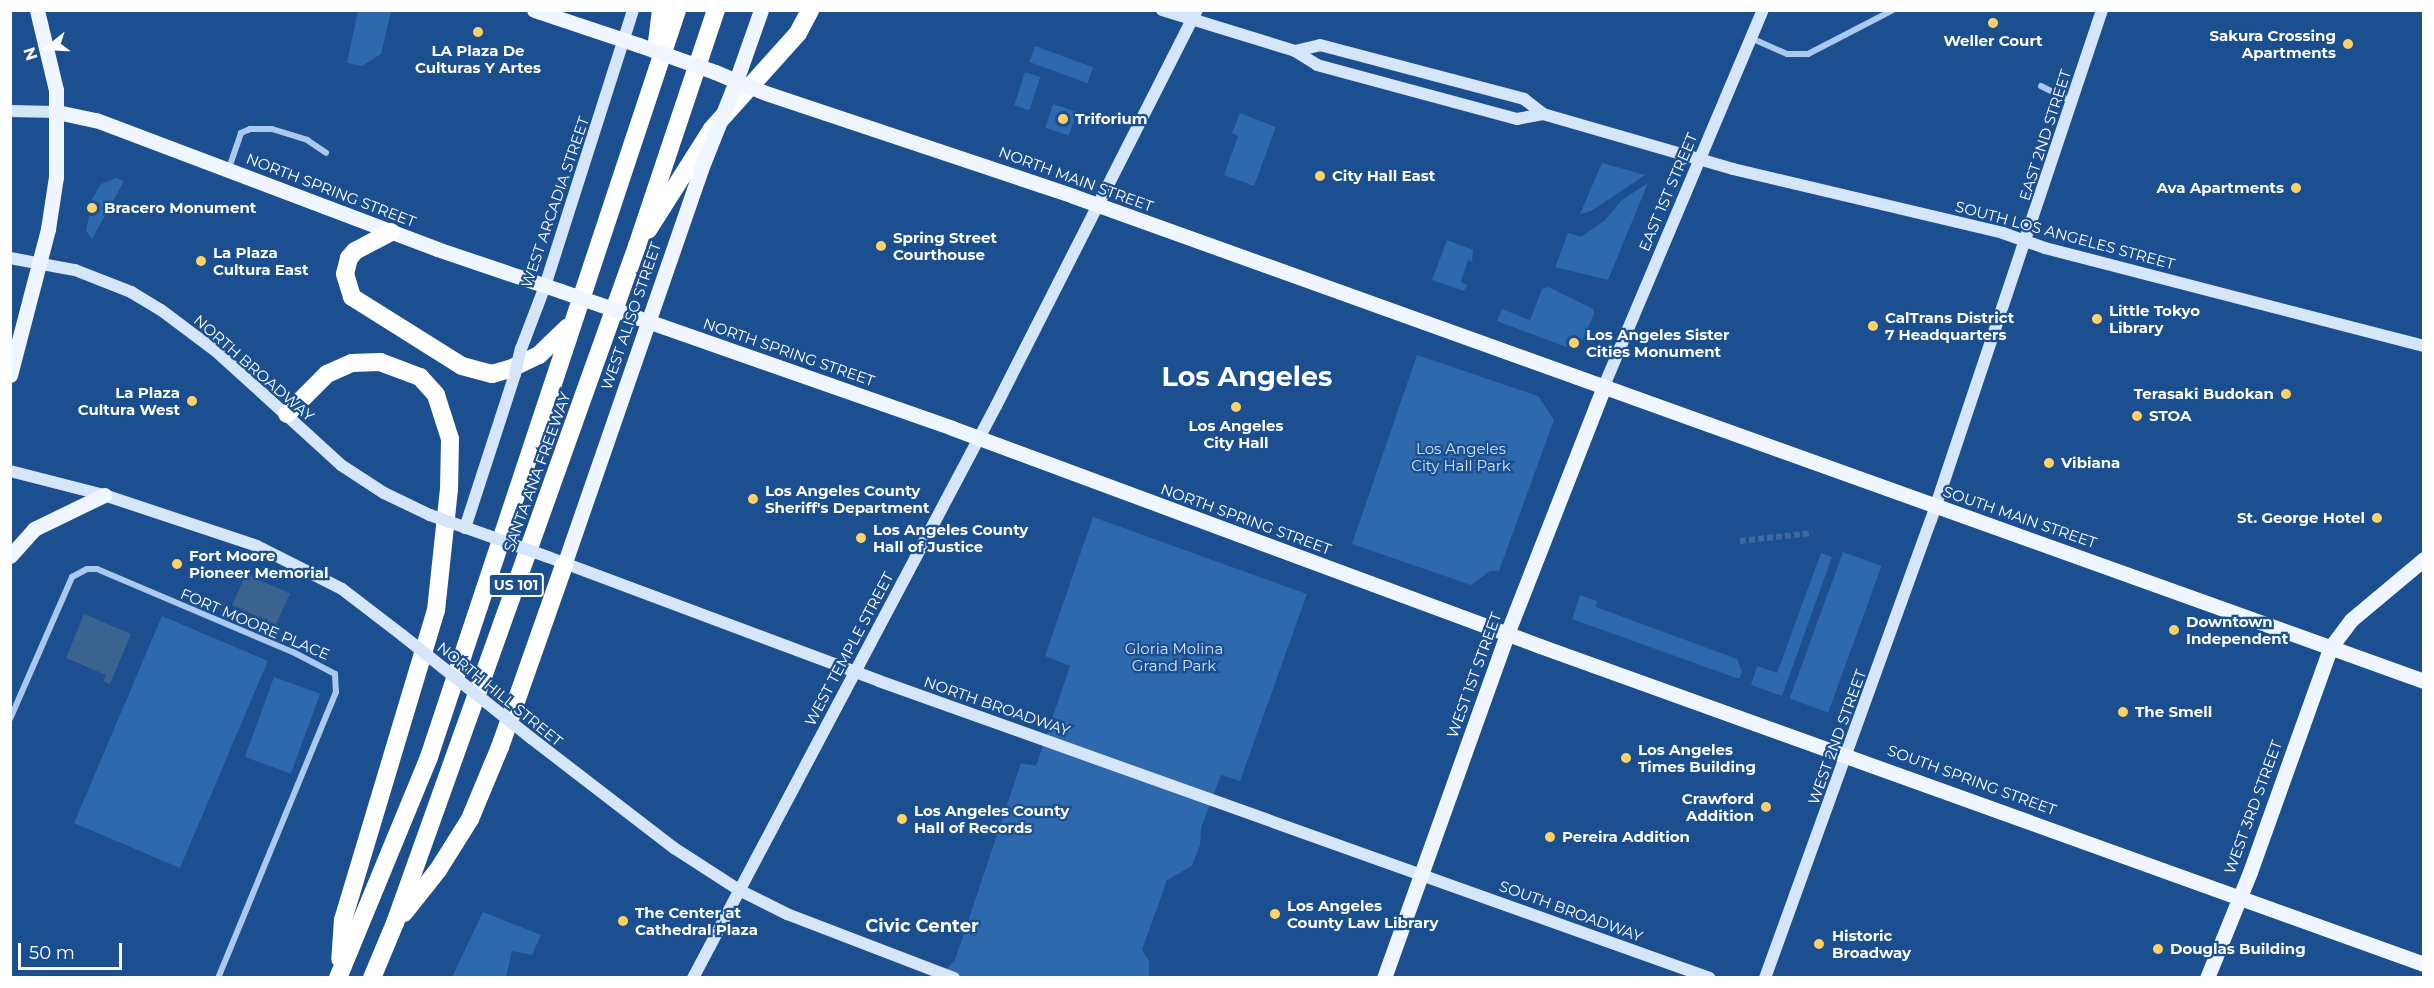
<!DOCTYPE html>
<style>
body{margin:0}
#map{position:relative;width:2434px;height:988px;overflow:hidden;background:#1b4f8f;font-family:Montserrat,sans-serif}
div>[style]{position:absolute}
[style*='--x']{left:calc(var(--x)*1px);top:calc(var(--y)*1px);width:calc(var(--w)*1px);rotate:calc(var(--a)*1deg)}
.green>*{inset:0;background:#2e69ad;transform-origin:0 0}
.water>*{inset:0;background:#3c6290;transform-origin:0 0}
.street-tunnel>*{height:6px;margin-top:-3px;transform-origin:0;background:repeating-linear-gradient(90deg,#3d69a0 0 6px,transparent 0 9px)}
.street>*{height:6px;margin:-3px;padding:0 3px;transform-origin:3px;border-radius:3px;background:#a9c9ee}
.secondary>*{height:12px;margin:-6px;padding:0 6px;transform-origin:6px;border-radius:6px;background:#d6e6fa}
.primary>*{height:15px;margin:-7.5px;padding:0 7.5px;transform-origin:7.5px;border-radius:7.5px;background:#f0f6ff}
.highway>*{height:18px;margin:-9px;padding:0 9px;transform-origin:9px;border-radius:9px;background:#fff}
.secondary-bridge>*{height:12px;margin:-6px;padding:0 6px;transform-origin:6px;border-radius:6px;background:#d6e6fa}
.primary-bridge>*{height:15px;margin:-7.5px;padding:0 7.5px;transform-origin:7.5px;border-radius:7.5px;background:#f0f6ff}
.dots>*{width:16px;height:16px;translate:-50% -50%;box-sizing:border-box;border:3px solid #1b4f8f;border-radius:50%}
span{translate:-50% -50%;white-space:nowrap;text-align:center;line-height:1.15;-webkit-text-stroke:4.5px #1b4f8f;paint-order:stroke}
.shield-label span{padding:2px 4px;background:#1b4f8f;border:2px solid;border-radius:4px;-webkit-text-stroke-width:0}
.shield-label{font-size:14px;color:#fff;font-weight:700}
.poi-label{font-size:15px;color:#fff;font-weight:700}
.right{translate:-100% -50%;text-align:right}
.left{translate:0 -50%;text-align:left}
.street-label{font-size:15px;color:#fff}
.park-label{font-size:15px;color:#cfe3fa}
.quarter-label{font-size:18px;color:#fff;font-weight:700}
.town-label{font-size:27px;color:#fff;font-weight:700}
.frame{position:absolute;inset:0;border:12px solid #fff;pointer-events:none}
.north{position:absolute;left:18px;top:18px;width:60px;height:60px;-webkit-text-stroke:4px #1b4f8f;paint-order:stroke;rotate:252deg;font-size:16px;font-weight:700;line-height:24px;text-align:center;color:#fff}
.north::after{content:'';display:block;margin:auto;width:21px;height:27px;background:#fff;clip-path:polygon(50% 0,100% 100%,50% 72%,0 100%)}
.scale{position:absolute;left:18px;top:943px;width:104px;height:27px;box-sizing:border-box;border:3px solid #fff;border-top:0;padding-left:8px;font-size:18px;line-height:21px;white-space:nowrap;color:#fff;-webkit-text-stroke:4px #1b4f8f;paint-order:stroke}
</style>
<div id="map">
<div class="green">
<div style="clip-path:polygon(358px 11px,391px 11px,381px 54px,362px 66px,347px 63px)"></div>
<div style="left:1035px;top:46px;width:62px;height:17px;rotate:20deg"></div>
<div style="left:1025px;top:72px;width:16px;height:35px;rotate:18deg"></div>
<div style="left:1053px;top:104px;width:25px;height:25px;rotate:18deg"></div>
<div style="clip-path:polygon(1240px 113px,1276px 127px,1254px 186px,1224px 175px,1238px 136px,1232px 133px)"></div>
<div style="clip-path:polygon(1602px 163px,1645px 175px,1591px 211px,1580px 214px)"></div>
<div style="clip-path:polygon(116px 178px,124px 181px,92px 239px,86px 231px,89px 216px,96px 209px,91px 201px,101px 184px)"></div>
<div style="clip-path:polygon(1648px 183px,1608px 280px,1555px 267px,1568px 233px,1581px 237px,1604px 221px,1622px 200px)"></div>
<div style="clip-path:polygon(1447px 240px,1473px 250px,1472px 262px,1468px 260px,1461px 282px,1467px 285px,1464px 291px,1432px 280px)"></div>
<div style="clip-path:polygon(1548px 287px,1593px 309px,1594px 314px,1581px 343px,1569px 348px,1497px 321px,1502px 309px,1530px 320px,1542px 289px)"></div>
<div style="clip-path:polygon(1417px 355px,1538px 396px,1554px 420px,1499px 571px,1490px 571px,1471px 585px,1352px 544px)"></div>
<div style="clip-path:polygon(1093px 517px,1307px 594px,1240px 781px,1221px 775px,1201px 828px,1200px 845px,1192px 866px,1167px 880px,1142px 950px,1149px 961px,1149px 977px,938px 978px,955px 960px,1021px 763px,1036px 766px,1070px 666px,1045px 656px)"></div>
<div style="left:1843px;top:552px;width:41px;height:156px;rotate:20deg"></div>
<div style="clip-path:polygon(1821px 553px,1832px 557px,1782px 696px,1751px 685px,1757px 666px,1777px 673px)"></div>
<div style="clip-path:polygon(1580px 595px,1597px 601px,1596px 607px,1737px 659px,1742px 672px,1739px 679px,1572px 619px)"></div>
<div style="left:162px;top:616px;width:115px;height:225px;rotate:23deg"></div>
<div style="left:274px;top:677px;width:49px;height:85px;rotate:20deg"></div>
<div style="clip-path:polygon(483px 912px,541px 935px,532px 955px,512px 951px,506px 977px,452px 977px)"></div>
</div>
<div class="water">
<div style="left:246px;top:574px;width:48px;height:34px;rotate:24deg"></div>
<div style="clip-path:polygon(84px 614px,131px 634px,110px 684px,103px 681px,106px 675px,66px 658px)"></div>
</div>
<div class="street-tunnel">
<div style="--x:1740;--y:541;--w:72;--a:-6.3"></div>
</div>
<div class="street">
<div style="--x:1751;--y:38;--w:39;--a:24"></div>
<div style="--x:1787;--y:54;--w:21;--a:0"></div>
<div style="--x:1808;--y:54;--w:96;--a:-27.4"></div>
<div style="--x:2041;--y:86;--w:34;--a:27"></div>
<div style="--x:229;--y:168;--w:37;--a:-71"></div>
<div style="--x:241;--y:133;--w:10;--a:-24"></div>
<div style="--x:250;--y:129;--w:22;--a:0"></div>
<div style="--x:272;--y:129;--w:37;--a:17"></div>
<div style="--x:307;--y:140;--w:23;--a:34"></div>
<div style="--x:10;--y:719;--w:155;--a:-66.4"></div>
<div style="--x:72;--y:577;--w:17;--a:-28"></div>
<div style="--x:87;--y:569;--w:10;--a:0"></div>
<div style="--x:97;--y:569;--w:213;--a:23"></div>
<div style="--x:293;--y:652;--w:47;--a:27.6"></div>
<div style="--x:335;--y:674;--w:18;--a:87"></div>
<div style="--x:336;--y:692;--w:309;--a:112.4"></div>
</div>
<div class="secondary">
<div style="--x:1162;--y:10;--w:139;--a:17.1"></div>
<div style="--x:1295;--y:51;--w:26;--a:32"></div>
<div style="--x:1317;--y:65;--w:207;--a:15.1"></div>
<div style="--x:1517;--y:119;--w:26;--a:-11"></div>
<div style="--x:1295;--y:51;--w:26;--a:-13"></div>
<div style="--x:1320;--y:45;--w:211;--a:14.8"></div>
<div style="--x:1524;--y:99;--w:24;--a:38"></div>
<div style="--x:1543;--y:114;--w:198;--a:16.1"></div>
<div style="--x:1733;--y:169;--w:277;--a:13.3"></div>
<div style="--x:2003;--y:233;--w:45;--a:19.7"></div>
<div style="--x:2045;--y:248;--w:391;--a:14.5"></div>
<div style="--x:10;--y:111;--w:47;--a:1.2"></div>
<div style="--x:10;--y:258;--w:66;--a:10.5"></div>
<div style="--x:75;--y:270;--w:60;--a:21.4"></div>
<div style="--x:131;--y:292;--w:35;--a:31"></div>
<div style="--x:161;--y:310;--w:70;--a:36.9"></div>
<div style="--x:217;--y:352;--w:168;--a:42.3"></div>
<div style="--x:341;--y:465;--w:51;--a:33.1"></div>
<div style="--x:384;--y:493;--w:51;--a:25.6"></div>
<div style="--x:521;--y:349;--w:67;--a:-69.1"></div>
<div style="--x:545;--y:286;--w:290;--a:-72.3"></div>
<div style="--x:1604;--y:386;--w:408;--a:-67.1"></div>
<div style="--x:10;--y:471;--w:97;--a:14.3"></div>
<div style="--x:104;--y:495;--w:161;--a:18.4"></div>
<div style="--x:257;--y:546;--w:95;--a:26.8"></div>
<div style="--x:342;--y:589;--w:76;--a:37.5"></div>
<div style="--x:465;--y:528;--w:162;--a:-72"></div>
<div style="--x:548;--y:557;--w:353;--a:20.5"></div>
<div style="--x:879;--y:681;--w:882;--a:19.67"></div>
<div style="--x:531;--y:738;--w:180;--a:37.6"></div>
<div style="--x:674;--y:848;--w:77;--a:32.9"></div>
<div style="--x:739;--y:890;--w:54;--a:26.6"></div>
<div style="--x:787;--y:914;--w:179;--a:21"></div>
<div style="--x:693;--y:978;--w:647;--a:-62.09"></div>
<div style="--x:996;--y:406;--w:444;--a:-63.1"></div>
<div style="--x:1765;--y:978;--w:487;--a:-70.1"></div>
<div style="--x:1931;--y:520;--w:538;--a:-71.46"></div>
</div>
<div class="primary">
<div style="--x:534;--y:10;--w:111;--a:18.4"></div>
<div style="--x:715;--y:72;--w:23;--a:23"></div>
<div style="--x:736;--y:81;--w:75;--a:-70.6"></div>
<div style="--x:763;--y:92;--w:327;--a:18.5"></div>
<div style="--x:1073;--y:196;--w:1435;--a:19.75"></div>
<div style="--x:57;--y:112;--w:40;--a:12"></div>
<div style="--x:96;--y:120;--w:365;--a:20.7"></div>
<div style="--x:437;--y:249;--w:131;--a:18.7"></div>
<div style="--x:633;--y:316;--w:338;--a:19.3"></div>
<div style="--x:952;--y:428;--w:627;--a:20.34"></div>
<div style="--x:1540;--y:646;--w:939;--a:19.79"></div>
<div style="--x:10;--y:375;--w:151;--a:-75.4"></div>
<div style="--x:48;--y:229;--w:53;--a:-81.3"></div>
<div style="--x:56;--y:177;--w:87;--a:-90"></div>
<div style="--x:56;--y:90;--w:82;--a:-103.4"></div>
<div style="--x:10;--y:556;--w:36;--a:-48"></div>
<div style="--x:34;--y:529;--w:78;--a:-25.9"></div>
<div style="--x:564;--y:565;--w:419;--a:-70.9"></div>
<div style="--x:1384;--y:978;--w:365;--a:-70.3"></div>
<div style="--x:1507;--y:634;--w:266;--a:-68.6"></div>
<div style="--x:2207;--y:978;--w:114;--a:-67.9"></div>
<div style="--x:2250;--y:872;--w:238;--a:-70.3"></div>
<div style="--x:2330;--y:648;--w:35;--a:-53"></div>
<div style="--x:2351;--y:620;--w:95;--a:-39.9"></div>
</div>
<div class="highway">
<div style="--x:656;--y:50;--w:40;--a:-82.9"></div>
<div style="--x:648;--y:230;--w:120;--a:-57.6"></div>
<div style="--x:712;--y:129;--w:129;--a:-48.1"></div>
<div style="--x:798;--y:33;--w:26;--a:-62"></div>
<div style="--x:391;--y:232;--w:41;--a:152.2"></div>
<div style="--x:355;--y:251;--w:9;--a:131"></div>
<div style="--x:349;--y:258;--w:16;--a:104"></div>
<div style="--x:345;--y:274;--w:24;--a:73"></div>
<div style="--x:352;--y:297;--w:130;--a:32.1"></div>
<div style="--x:462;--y:366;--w:31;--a:15"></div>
<div style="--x:492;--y:374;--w:19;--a:-16"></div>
<div style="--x:510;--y:369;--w:32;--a:-26"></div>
<div style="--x:539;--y:355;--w:40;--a:-44"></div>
<div style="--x:287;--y:414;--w:57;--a:-45"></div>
<div style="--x:327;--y:374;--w:27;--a:-24"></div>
<div style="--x:352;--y:363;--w:28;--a:-2"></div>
<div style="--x:380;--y:362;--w:43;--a:20.6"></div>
<div style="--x:420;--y:377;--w:24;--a:48"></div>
<div style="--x:436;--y:395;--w:46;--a:72.3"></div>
<div style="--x:450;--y:439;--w:50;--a:91.1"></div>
<div style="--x:449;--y:489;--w:122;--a:96.1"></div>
<div style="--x:436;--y:610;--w:324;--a:106.7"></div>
<div style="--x:343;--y:920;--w:39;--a:94"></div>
<div style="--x:404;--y:913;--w:55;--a:-51.7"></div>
<div style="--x:438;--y:870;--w:60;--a:-57.9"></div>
<div style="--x:470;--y:819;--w:78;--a:-67.4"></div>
<div style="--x:500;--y:747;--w:193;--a:-70.6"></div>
<div style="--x:338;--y:978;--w:239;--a:-67.6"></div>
<div style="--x:429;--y:757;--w:787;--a:-71.63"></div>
<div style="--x:372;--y:978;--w:60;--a:-67.3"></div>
<div style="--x:395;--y:923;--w:719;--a:-70.33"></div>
<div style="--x:637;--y:246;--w:249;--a:-71.5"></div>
</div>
<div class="secondary-bridge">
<div style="--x:515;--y:374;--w:26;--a:-77"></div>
<div style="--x:430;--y:515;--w:125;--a:19.6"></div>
<div style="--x:402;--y:635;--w:165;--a:38.6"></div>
</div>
<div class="primary-bridge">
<div style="--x:639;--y:45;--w:81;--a:19.6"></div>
<div style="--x:701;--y:169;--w:95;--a:-68.3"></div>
<div style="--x:736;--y:81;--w:29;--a:22"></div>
<div style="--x:561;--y:291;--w:76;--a:19.1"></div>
</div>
<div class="dots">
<div style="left:1993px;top:23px;background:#ffd166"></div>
<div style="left:478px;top:32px;background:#ffd166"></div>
<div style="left:2348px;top:44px;background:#ffd166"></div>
<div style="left:1063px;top:119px;background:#ffd166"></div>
<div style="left:1320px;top:176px;background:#ffd166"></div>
<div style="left:2296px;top:188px;background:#ffd166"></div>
<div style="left:92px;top:208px;background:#ffd166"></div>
<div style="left:881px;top:246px;background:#ffd166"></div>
<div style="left:201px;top:261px;background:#ffd166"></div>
<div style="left:2097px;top:319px;background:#ffd166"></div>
<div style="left:1873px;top:326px;background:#ffd166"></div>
<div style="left:1574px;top:343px;background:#ffd166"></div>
<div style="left:2286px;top:394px;background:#ffd166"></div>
<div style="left:192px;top:401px;background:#ffd166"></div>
<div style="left:1236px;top:407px;background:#ffd166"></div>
<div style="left:2137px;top:416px;background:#ffd166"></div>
<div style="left:2049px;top:463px;background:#ffd166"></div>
<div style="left:753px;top:499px;background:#ffd166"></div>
<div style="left:2377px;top:518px;background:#ffd166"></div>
<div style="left:861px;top:538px;background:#ffd166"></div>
<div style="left:177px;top:564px;background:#ffd166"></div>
<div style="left:2174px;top:630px;background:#ffd166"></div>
<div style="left:2123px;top:712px;background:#ffd166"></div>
<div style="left:1626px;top:758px;background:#ffd166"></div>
<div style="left:1766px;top:807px;background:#ffd166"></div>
<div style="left:902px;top:819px;background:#ffd166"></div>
<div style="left:1550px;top:837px;background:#ffd166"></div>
<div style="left:1275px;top:914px;background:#ffd166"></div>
<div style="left:623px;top:921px;background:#ffd166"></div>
<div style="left:1819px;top:944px;background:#ffd166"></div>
<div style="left:2158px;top:949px;background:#ffd166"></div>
</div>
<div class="shield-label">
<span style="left:516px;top:585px">US 101</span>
</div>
<div class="poi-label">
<span class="right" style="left:2336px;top:44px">Sakura Crossing<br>Apartments</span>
<span style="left:1993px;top:41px">Weller Court</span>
<span style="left:478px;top:59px">LA Plaza De<br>Culturas Y Artes</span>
<span class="left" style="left:1075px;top:119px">Triforium</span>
<span class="left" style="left:1332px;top:176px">City Hall East</span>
<span class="right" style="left:2284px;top:188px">Ava Apartments</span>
<span class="left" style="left:104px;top:208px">Bracero Monument</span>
<span class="left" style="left:893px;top:246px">Spring Street<br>Courthouse</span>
<span class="left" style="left:213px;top:261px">La Plaza<br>Cultura East</span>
<span class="left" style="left:2109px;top:319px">Little Tokyo<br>Library</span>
<span class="left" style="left:1885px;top:326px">CalTrans District<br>7 Headquarters</span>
<span class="left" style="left:1586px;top:343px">Los Angeles Sister<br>Cities Monument</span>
<span class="right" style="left:180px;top:401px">La Plaza<br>Cultura West</span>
<span class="right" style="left:2274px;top:394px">Terasaki Budokan</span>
<span class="left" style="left:2149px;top:416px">STOA</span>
<span style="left:1236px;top:434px">Los Angeles<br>City Hall</span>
<span class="left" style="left:2061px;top:463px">Vibiana</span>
<span class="left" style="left:765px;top:499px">Los Angeles County<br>Sheriff's Department</span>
<span class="right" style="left:2365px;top:518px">St. George Hotel</span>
<span class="left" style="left:873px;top:538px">Los Angeles County<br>Hall of Justice</span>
<span class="left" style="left:189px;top:564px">Fort Moore<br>Pioneer Memorial</span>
<span class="left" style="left:2186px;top:630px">Downtown<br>Independent</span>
<span class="left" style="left:2135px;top:712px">The Smell</span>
<span class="left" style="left:1638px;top:758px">Los Angeles<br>Times Building</span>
<span class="right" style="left:1754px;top:807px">Crawford<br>Addition</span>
<span class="left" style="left:914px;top:819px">Los Angeles County<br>Hall of Records</span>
<span class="left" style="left:1562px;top:837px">Pereira Addition</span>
<span class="left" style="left:1287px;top:914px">Los Angeles<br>County Law Library</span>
<span class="left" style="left:635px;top:921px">The Center at<br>Cathedral Plaza</span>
<span class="left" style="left:1832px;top:944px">Historic<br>Broadway</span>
<span class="left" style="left:2170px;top:949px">Douglas Building</span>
</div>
<div class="street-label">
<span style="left:2045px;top:135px;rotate:-72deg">EAST 2ND STREET</span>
<span style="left:1076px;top:179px;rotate:20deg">NORTH MAIN STREET</span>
<span style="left:331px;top:190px;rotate:21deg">NORTH SPRING STREET</span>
<span style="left:1668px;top:192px;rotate:-67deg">EAST 1ST STREET</span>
<span style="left:555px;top:202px;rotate:-71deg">WEST ARCADIA STREET</span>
<span style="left:2065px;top:235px;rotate:15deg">SOUTH LOS ANGELES STREET</span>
<span style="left:631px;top:316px;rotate:-71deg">WEST ALISO STREET</span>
<span style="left:789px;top:352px;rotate:19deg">NORTH SPRING STREET</span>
<span style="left:254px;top:368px;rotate:41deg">NORTH BROADWAY</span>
<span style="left:537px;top:472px;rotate:-70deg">SANTA ANA FREEWAY</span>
<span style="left:2020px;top:517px;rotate:19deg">SOUTH MAIN STREET</span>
<span style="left:1246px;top:519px;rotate:20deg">NORTH SPRING STREET</span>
<span style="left:255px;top:624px;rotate:23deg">FORT MOORE PLACE</span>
<span style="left:849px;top:649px;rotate:-62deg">WEST TEMPLE STREET</span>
<span style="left:1474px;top:675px;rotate:-70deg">WEST 1ST STREET</span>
<span style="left:500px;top:694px;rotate:39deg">NORTH HILL STREET</span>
<span style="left:997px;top:706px;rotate:19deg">NORTH BROADWAY</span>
<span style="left:1837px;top:737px;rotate:-70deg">WEST 2ND STREET</span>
<span style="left:1972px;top:780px;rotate:20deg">SOUTH SPRING STREET</span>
<span style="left:2253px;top:807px;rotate:-70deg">WEST 3RD STREET</span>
<span style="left:1571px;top:911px;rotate:20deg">SOUTH BROADWAY</span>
</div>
<div class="park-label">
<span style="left:1461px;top:457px">Los Angeles<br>City Hall Park</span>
<span style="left:1174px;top:657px">Gloria Molina<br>Grand Park</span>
</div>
<div class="quarter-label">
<span style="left:922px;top:926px">Civic Center</span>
</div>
<div class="town-label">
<span style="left:1247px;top:377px">Los Angeles</span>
</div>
<div class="frame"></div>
<div class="north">N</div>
<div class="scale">50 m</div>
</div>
